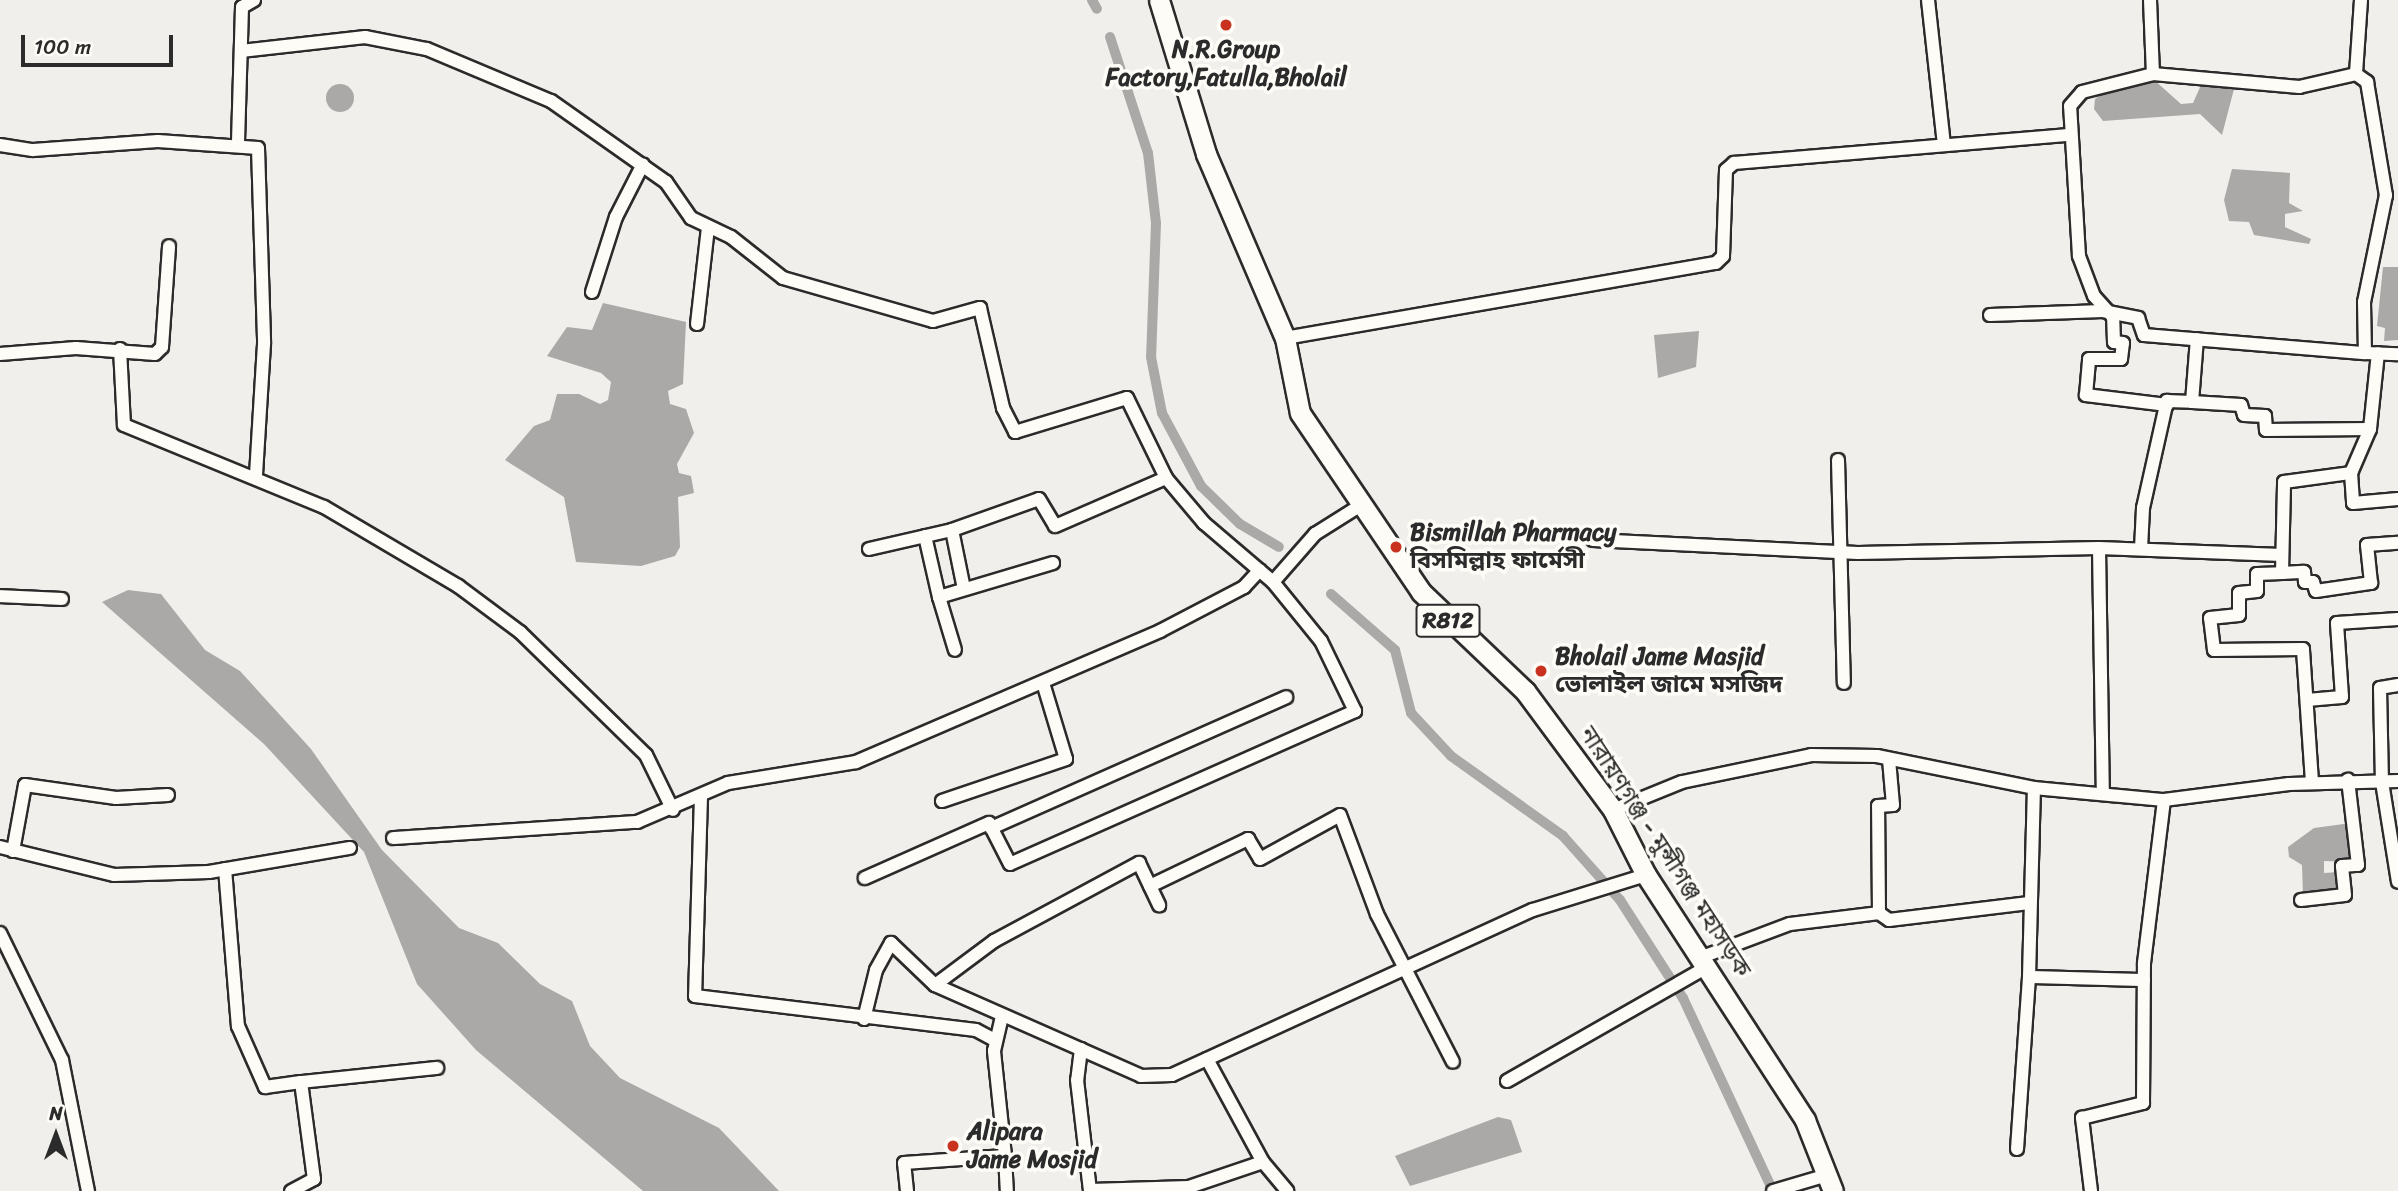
<!DOCTYPE html>
<meta charset="utf-8">
<style>
body{margin:0}
#map{position:relative;width:2398px;height:1191px;overflow:hidden;background:#f0efeb;font-family:Sriracha,"Noto Sans Bengali",sans-serif}
div>[style]{position:absolute}
[style*='--x']{left:calc(var(--x)*1px);top:calc(var(--y)*1px);width:calc(var(--w)*1px);rotate:calc(var(--a)*1deg)}
.water>*{inset:0;background:#aaa9a7}
.round{border-radius:50%}
.canal>*{height:10px;margin:-5px;padding:0 5px;transform-origin:5px;border-radius:5px;background:#aaa9a7}
.roads{filter:drop-shadow(2px 0 #2b2b2b) drop-shadow(-2px 0 #2b2b2b) drop-shadow(0 2px #2b2b2b) drop-shadow(0 -2px #2b2b2b)}
.street>*{height:12px;margin:-6px;padding:0 6px;transform-origin:6px;border-radius:6px;background:#fdfcf7}
.primary>*{height:19px;margin:-9.5px;padding:0 9.5px;transform-origin:9.5px;border-radius:9.5px;background:#fdfcf7}
.dots>*{width:19px;height:19px;translate:-50% -50%;box-sizing:border-box;border:4px solid #fdfcf7;border-radius:50%}
span{translate:-50% -50%;white-space:nowrap;text-align:center;line-height:1.15;-webkit-text-stroke:7px #fdfcf7;paint-order:stroke}
.shield-label span{padding:2px 5px;background:#fdfcf7;border:2px solid;border-radius:5px;-webkit-text-stroke-width:0}
.shield-label{font-size:23px;color:#2b2b2b;font-weight:700}
.poi-label{font-size:24px;color:#2b2b2b;font-weight:700}
.left{translate:0 -50%;text-align:left}
.street-label{font-size:24px;color:#2b2b2b}
.north{position:absolute;left:21px;top:1100px;width:70px;height:70px;-webkit-text-stroke:5px #fdfcf7;paint-order:stroke;rotate:0deg;font-size:19px;font-weight:700;line-height:28px;text-align:center;color:#2b2b2b}
.north::after{content:'';display:block;margin:auto;width:24px;height:32px;background:#2b2b2b;clip-path:polygon(50% 0,100% 100%,50% 72%,0 100%)}
.scale{position:absolute;left:21px;top:35px;width:152px;height:32px;box-sizing:border-box;border:4px solid #2b2b2b;border-top:0;padding-left:9px;font-size:21px;line-height:24px;white-space:nowrap;color:#2b2b2b;-webkit-text-stroke:5px #fdfcf7;paint-order:stroke}
</style>
<div id="map">
<div class="water">
<div style="clip-path:polygon(2153px 79px,2181px 104px,2193px 103px,2201px 85px,2234px 89px,2222px 135px,2200px 114px,2103px 121px,2094px 109px,2095px 99px,2108px 90px)"></div>
<div class="round" style="left:326px;top:84px;width:28px;height:28px"></div>
<div style="clip-path:polygon(2232px 169px,2290px 173px,2289px 203px,2303px 211px,2285px 214px,2285px 227px,2311px 239px,2309px 244px,2254px 235px,2249px 222px,2229px 221px,2224px 200px)"></div>
<div style="clip-path:polygon(2383px 267px,2398px 267px,2398px 340px,2384px 341px,2385px 328px,2377px 326px)"></div>
<div style="clip-path:polygon(603px 303px,686px 322px,683px 384px,668px 391px,670px 404px,686px 409px,694px 433px,677px 464px,679px 473px,691px 476px,694px 493px,678px 497px,680px 547px,675px 556px,641px 566px,576px 562px,564px 497px,505px 460px,534px 426px,550px 420px,557px 394px,579px 394px,600px 404px,608px 400px,611px 382px,601px 373px,547px 356px,567px 327px,592px 330px)"></div>
<div style="clip-path:polygon(1699px 331px,1696px 367px,1658px 378px,1654px 335px)"></div>
<div style="clip-path:polygon(128px 590px,161px 594px,205px 650px,240px 671px,311px 749px,382px 850px,459px 928px,498px 943px,540px 984px,572px 1001px,590px 1046px,620px 1078px,719px 1128px,779px 1191px,643px 1191px,476px 1050px,417px 984px,364px 852px,264px 744px,102px 602px)"></div>
<div style="clip-path:polygon(2351px 823px,2354px 862px,2324px 861px,2324px 873px,2339px 872px,2341px 893px,2303px 896px,2302px 865px,2289px 857px,2288px 847px,2314px 828px)"></div>
<div style="clip-path:polygon(1498px 1117px,1511px 1120px,1522px 1152px,1410px 1186px,1395px 1156px)"></div>
</div>
<div class="canal">
<div style="--x:1092;--y:0;--w:10;--a:61"></div>
<div style="--x:1110;--y:37;--w:122;--a:71.9"></div>
<div style="--x:1148;--y:153;--w:70;--a:83.5"></div>
<div style="--x:1156;--y:223;--w:134;--a:92.1"></div>
<div style="--x:1151;--y:357;--w:57;--a:78.9"></div>
<div style="--x:1162;--y:413;--w:83;--a:61.9"></div>
<div style="--x:1201;--y:486;--w:54;--a:44.3"></div>
<div style="--x:1240;--y:524;--w:45;--a:30.5"></div>
<div style="--x:1331;--y:594;--w:85;--a:41.2"></div>
<div style="--x:1395;--y:650;--w:65;--a:75.7"></div>
<div style="--x:1411;--y:713;--w:59;--a:47.1"></div>
<div style="--x:1451;--y:756;--w:138;--a:35.5"></div>
<div style="--x:1563;--y:836;--w:86;--a:48.3"></div>
<div style="--x:1620;--y:900;--w:117;--a:57.3"></div>
<div style="--x:1683;--y:998;--w:213;--a:65"></div>
</div>
<div class="roads">
<div class="street">
<div style="--x:1928;--y:0;--w:145;--a:83.7"></div>
<div style="--x:2150;--y:0;--w:74;--a:87.7"></div>
<div style="--x:2361;--y:0;--w:74;--a:93.9"></div>
<div style="--x:2356;--y:74;--w:14;--a:36"></div>
<div style="--x:2367;--y:82;--w:115;--a:80.5"></div>
<div style="--x:2386;--y:195;--w:109;--a:101.6"></div>
<div style="--x:2364;--y:302;--w:51;--a:88.9"></div>
<div style="--x:2365;--y:353;--w:33;--a:2"></div>
<div style="--x:241;--y:51;--w:125;--a:-6.4"></div>
<div style="--x:365;--y:37;--w:63;--a:11"></div>
<div style="--x:427;--y:49;--w:134;--a:22.8"></div>
<div style="--x:551;--y:101;--w:141;--a:35.2"></div>
<div style="--x:666;--y:182;--w:44;--a:55.2"></div>
<div style="--x:691;--y:218;--w:44;--a:25.4"></div>
<div style="--x:731;--y:237;--w:66;--a:38.3"></div>
<div style="--x:783;--y:278;--w:156;--a:16"></div>
<div style="--x:933;--y:321;--w:49;--a:-15.5"></div>
<div style="--x:980;--y:308;--w:103;--a:77"></div>
<div style="--x:1003;--y:408;--w:27;--a:63"></div>
<div style="--x:1015;--y:432;--w:117;--a:-16.9"></div>
<div style="--x:1127;--y:398;--w:89;--a:64"></div>
<div style="--x:1166;--y:478;--w:59;--a:49.8"></div>
<div style="--x:1204;--y:523;--w:91;--a:40.5"></div>
<div style="--x:1273;--y:582;--w:76;--a:50.9"></div>
<div style="--x:1321;--y:641;--w:78;--a:64.1"></div>
<div style="--x:1355;--y:711;--w:377;--a:156.1"></div>
<div style="--x:1010;--y:864;--w:46;--a:-117.1"></div>
<div style="--x:989;--y:823;--w:136;--a:156.1"></div>
<div style="--x:238;--y:142;--w:135;--a:-88.3"></div>
<div style="--x:242;--y:7;--w:14;--a:-30"></div>
<div style="--x:0;--y:145;--w:33;--a:9"></div>
<div style="--x:33;--y:150;--w:125;--a:-4.1"></div>
<div style="--x:158;--y:141;--w:100;--a:4"></div>
<div style="--x:258;--y:148;--w:196;--a:88.2"></div>
<div style="--x:264;--y:344;--w:131;--a:93.5"></div>
<div style="--x:592;--y:292;--w:79;--a:-72.3"></div>
<div style="--x:616;--y:217;--w:59;--a:-63"></div>
<div style="--x:1990;--y:315;--w:113;--a:-2"></div>
<div style="--x:2103;--y:311;--w:36;--a:11"></div>
<div style="--x:2138;--y:318;--w:18;--a:71"></div>
<div style="--x:2144;--y:335;--w:222;--a:4.7"></div>
<div style="--x:697;--y:324;--w:98;--a:-83.5"></div>
<div style="--x:1285;--y:338;--w:437;--a:-9.9"></div>
<div style="--x:1716;--y:263;--w:10;--a:-45"></div>
<div style="--x:1723;--y:256;--w:86;--a:-88"></div>
<div style="--x:1726;--y:170;--w:11;--a:-41"></div>
<div style="--x:1734;--y:163;--w:336;--a:-4.8"></div>
<div style="--x:120;--y:349;--w:76;--a:87"></div>
<div style="--x:124;--y:425;--w:216;--a:22.3"></div>
<div style="--x:324;--y:507;--w:156;--a:30.5"></div>
<div style="--x:458;--y:586;--w:77;--a:36.6"></div>
<div style="--x:520;--y:632;--w:176;--a:44.3"></div>
<div style="--x:646;--y:755;--w:61;--a:63.9"></div>
<div style="--x:0;--y:354;--w:76;--a:-4.5"></div>
<div style="--x:76;--y:348;--w:79;--a:4.3"></div>
<div style="--x:155;--y:354;--w:10;--a:-45"></div>
<div style="--x:162;--y:347;--w:101;--a:-86"></div>
<div style="--x:2192;--y:402;--w:49;--a:3.5"></div>
<div style="--x:2241;--y:405;--w:10;--a:73"></div>
<div style="--x:2244;--y:415;--w:21;--a:3"></div>
<div style="--x:2265;--y:416;--w:14;--a:86"></div>
<div style="--x:2266;--y:430;--w:104;--a:-0.6"></div>
<div style="--x:2167;--y:405;--w:82;--a:-173"></div>
<div style="--x:2086;--y:395;--w:36;--a:-85"></div>
<div style="--x:2089;--y:359;--w:32;--a:0"></div>
<div style="--x:2121;--y:359;--w:16;--a:-83"></div>
<div style="--x:2123;--y:343;--w:9;--a:-174"></div>
<div style="--x:2114;--y:342;--w:25;--a:-92"></div>
<div style="--x:2113;--y:317;--w:28;--a:-132"></div>
<div style="--x:2094;--y:296;--w:43;--a:-110.6"></div>
<div style="--x:2079;--y:256;--w:150;--a:-93.4"></div>
<div style="--x:2070;--y:106;--w:18;--a:-49"></div>
<div style="--x:2082;--y:92;--w:73;--a:-14.2"></div>
<div style="--x:2153;--y:74;--w:147;--a:5.1"></div>
<div style="--x:2299;--y:87;--w:58;--a:-12.8"></div>
<div style="--x:1838;--y:460;--w:223;--a:88.5"></div>
<div style="--x:2351;--y:473;--w:30;--a:86"></div>
<div style="--x:2353;--y:503;--w:45;--a:-5.1"></div>
<div style="--x:952;--y:530;--w:60;--a:78.5"></div>
<div style="--x:925;--y:536;--w:63;--a:77.1"></div>
<div style="--x:939;--y:597;--w:119;--a:-16.6"></div>
<div style="--x:1593;--y:540;--w:265;--a:2.8"></div>
<div style="--x:1858;--y:553;--w:241;--a:-1.2"></div>
<div style="--x:2099;--y:548;--w:183;--a:2.2"></div>
<div style="--x:2099;--y:548;--w:246;--a:89.1"></div>
<div style="--x:869;--y:549;--w:85;--a:-12.9"></div>
<div style="--x:952;--y:530;--w:92;--a:-19.6"></div>
<div style="--x:1039;--y:499;--w:31;--a:59"></div>
<div style="--x:1055;--y:526;--w:121;--a:-23.4"></div>
<div style="--x:2141;--y:549;--w:41;--a:-87.2"></div>
<div style="--x:2143;--y:508;--w:110;--a:-77.4"></div>
<div style="--x:2167;--y:401;--w:25;--a:2"></div>
<div style="--x:2192;--y:402;--w:63;--a:-85.5"></div>
<div style="--x:2282;--y:573;--w:22;--a:-3"></div>
<div style="--x:2304;--y:572;--w:10;--a:84"></div>
<div style="--x:2305;--y:582;--w:8;--a:0"></div>
<div style="--x:2313;--y:582;--w:9;--a:72"></div>
<div style="--x:2316;--y:591;--w:56;--a:-8.3"></div>
<div style="--x:2371;--y:583;--w:38;--a:-96"></div>
<div style="--x:2367;--y:545;--w:31;--a:-4"></div>
<div style="--x:1273;--y:582;--w:64;--a:-48.8"></div>
<div style="--x:1315;--y:534;--w:54;--a:-32.2"></div>
<div style="--x:0;--y:596;--w:62;--a:2.8"></div>
<div style="--x:939;--y:597;--w:55;--a:73.2"></div>
<div style="--x:2398;--y:685;--w:18;--a:171"></div>
<div style="--x:2380;--y:688;--w:94;--a:88.8"></div>
<div style="--x:2382;--y:782;--w:101;--a:80.9"></div>
<div style="--x:2307;--y:700;--w:35;--a:-5"></div>
<div style="--x:2342;--y:697;--w:74;--a:-93.9"></div>
<div style="--x:2337;--y:623;--w:61;--a:-3.8"></div>
<div style="--x:2312;--y:782;--w:133;--a:-93.9"></div>
<div style="--x:2303;--y:649;--w:89;--a:179.4"></div>
<div style="--x:2214;--y:650;--w:32;--a:-97"></div>
<div style="--x:2210;--y:618;--w:29;--a:-6"></div>
<div style="--x:2239;--y:615;--w:22;--a:-90"></div>
<div style="--x:2239;--y:593;--w:18;--a:-6"></div>
<div style="--x:2257;--y:591;--w:17;--a:-90"></div>
<div style="--x:2257;--y:574;--w:25;--a:-2"></div>
<div style="--x:2282;--y:573;--w:91;--a:-88.7"></div>
<div style="--x:2284;--y:482;--w:68;--a:-7.7"></div>
<div style="--x:2351;--y:473;--w:48;--a:-66.6"></div>
<div style="--x:2370;--y:429;--w:76;--a:-84"></div>
<div style="--x:701;--y:796;--w:200;--a:91.7"></div>
<div style="--x:695;--y:996;--w:283;--a:6.9"></div>
<div style="--x:976;--y:1030;--w:21;--a:28"></div>
<div style="--x:942;--y:801;--w:131;--a:-18.7"></div>
<div style="--x:1066;--y:759;--w:79;--a:-106.8"></div>
<div style="--x:1613;--y:810;--w:74;--a:-22.1"></div>
<div style="--x:1682;--y:782;--w:132;--a:-11.8"></div>
<div style="--x:1811;--y:755;--w:66;--a:0.9"></div>
<div style="--x:1877;--y:756;--w:160;--a:11.5"></div>
<div style="--x:2034;--y:788;--w:131;--a:5.3"></div>
<div style="--x:2164;--y:800;--w:126;--a:-7.3"></div>
<div style="--x:2289;--y:784;--w:109;--a:-1.6"></div>
<div style="--x:991;--y:828;--w:323;--a:-23.9"></div>
<div style="--x:393;--y:838;--w:245;--a:-3.8"></div>
<div style="--x:637;--y:822;--w:99;--a:-23.2"></div>
<div style="--x:728;--y:783;--w:130;--a:-9.3"></div>
<div style="--x:856;--y:762;--w:331;--a:-23.3"></div>
<div style="--x:1160;--y:631;--w:95;--a:-27.6"></div>
<div style="--x:1244;--y:587;--w:23;--a:-47"></div>
<div style="--x:0;--y:847;--w:117;--a:13.8"></div>
<div style="--x:114;--y:875;--w:95;--a:-1.8"></div>
<div style="--x:209;--y:872;--w:143;--a:-9.7"></div>
<div style="--x:13;--y:851;--w:67;--a:-79.7"></div>
<div style="--x:25;--y:785;--w:92;--a:8.1"></div>
<div style="--x:116;--y:798;--w:52;--a:-3.3"></div>
<div style="--x:225;--y:869;--w:158;--a:85.3"></div>
<div style="--x:238;--y:1026;--w:67;--a:66.1"></div>
<div style="--x:265;--y:1087;--w:36;--a:-8"></div>
<div style="--x:301;--y:1082;--w:98;--a:82.4"></div>
<div style="--x:314;--y:1179;--w:26;--a:152"></div>
<div style="--x:1150;--y:886;--w:109;--a:-25.6"></div>
<div style="--x:1248;--y:839;--w:23;--a:59"></div>
<div style="--x:1260;--y:859;--w:91;--a:-28.8"></div>
<div style="--x:1340;--y:815;--w:106;--a:69.5"></div>
<div style="--x:1377;--y:914;--w:166;--a:62.8"></div>
<div style="--x:2301;--y:900;--w:44;--a:-6.5"></div>
<div style="--x:2345;--y:895;--w:29;--a:-96"></div>
<div style="--x:2342;--y:866;--w:16;--a:-4"></div>
<div style="--x:2358;--y:865;--w:86;--a:-96.7"></div>
<div style="--x:1879;--y:913;--w:12;--a:35"></div>
<div style="--x:1889;--y:920;--w:141;--a:-6.9"></div>
<div style="--x:0;--y:933;--w:141;--a:64"></div>
<div style="--x:62;--y:1060;--w:134;--a:78.8"></div>
<div style="--x:1702;--y:957;--w:94;--a:-20.6"></div>
<div style="--x:1790;--y:924;--w:90;--a:-7"></div>
<div style="--x:1879;--y:913;--w:107;--a:-90.5"></div>
<div style="--x:1878;--y:806;--w:15;--a:-4"></div>
<div style="--x:1893;--y:805;--w:46;--a:-95"></div>
<div style="--x:2029;--y:977;--w:189;--a:-88.5"></div>
<div style="--x:935;--y:985;--w:74;--a:-36.7"></div>
<div style="--x:994;--y:941;--w:165;--a:-28.3"></div>
<div style="--x:1139;--y:863;--w:47;--a:64.5"></div>
<div style="--x:864;--y:1019;--w:50;--a:-76.2"></div>
<div style="--x:876;--y:970;--w:31;--a:-61"></div>
<div style="--x:891;--y:943;--w:61;--a:43.7"></div>
<div style="--x:935;--y:985;--w:225;--a:23.8"></div>
<div style="--x:1141;--y:1076;--w:31;--a:-2"></div>
<div style="--x:1172;--y:1075;--w:397;--a:-24.6"></div>
<div style="--x:1533;--y:910;--w:118;--a:-17.2"></div>
<div style="--x:1081;--y:1049;--w:31;--a:97"></div>
<div style="--x:1077;--y:1080;--w:112;--a:83.3"></div>
<div style="--x:1207;--y:1059;--w:117;--a:61.5"></div>
<div style="--x:1263;--y:1162;--w:38;--a:50"></div>
<div style="--x:1507;--y:1081;--w:232;--a:-29.7"></div>
<div style="--x:301;--y:1082;--w:137;--a:-5.9"></div>
<div style="--x:2017;--y:1149;--w:172;--a:-86"></div>
<div style="--x:2029;--y:977;--w:115;--a:1.5"></div>
<div style="--x:1005;--y:1156;--w:35;--a:87"></div>
<div style="--x:1090;--y:1190;--w:99;--a:-1.7"></div>
<div style="--x:1189;--y:1187;--w:78;--a:-18.7"></div>
<div style="--x:907;--y:1191;--w:28;--a:-96"></div>
<div style="--x:904;--y:1163;--w:101;--a:-4"></div>
<div style="--x:1005;--y:1156;--w:106;--a:-96"></div>
<div style="--x:994;--y:1051;--w:36;--a:-77"></div>
<div style="--x:1773;--y:1191;--w:56;--a:-16.5"></div>
<div style="--x:2091;--y:1191;--w:74;--a:-97"></div>
<div style="--x:2082;--y:1118;--w:63;--a:-13.8"></div>
<div style="--x:2143;--y:1103;--w:140;--a:-89.6"></div>
<div style="--x:2144;--y:963;--w:164;--a:-83"></div>
</div>
<div class="primary">
<div style="--x:1159;--y:0;--w:161;--a:73"></div>
<div style="--x:1206;--y:154;--w:200;--a:66.8"></div>
<div style="--x:1285;--y:338;--w:76;--a:78.7"></div>
<div style="--x:1300;--y:413;--w:216;--a:55.9"></div>
<div style="--x:1421;--y:592;--w:144;--a:43.6"></div>
<div style="--x:1525;--y:691;--w:148;--a:53.5"></div>
<div style="--x:1613;--y:810;--w:73;--a:63.1"></div>
<div style="--x:1646;--y:875;--w:292;--a:57"></div>
<div style="--x:1805;--y:1120;--w:76;--a:68.5"></div>
</div>
</div>
<div class="dots">
<div style="left:1226px;top:25px;background:#c8321e"></div>
<div style="left:1396px;top:547px;background:#c8321e"></div>
<div style="left:1541px;top:671px;background:#c8321e"></div>
<div style="left:953px;top:1146px;background:#c8321e"></div>
</div>
<div class="shield-label">
<span style="left:1448px;top:621px">R812</span>
</div>
<div class="poi-label">
<span style="left:1226px;top:64px">N.R.Group<br>Factory,Fatulla,Bholail</span>
<span class="left" style="left:1410px;top:547px">Bismillah Pharmacy<br>বিসমিল্লাহ ফার্মেসী</span>
<span class="left" style="left:1555px;top:671px">Bholail Jame Masjid<br>ভোলাইল জামে মসজিদ</span>
<span class="left" style="left:967px;top:1146px">Alipara<br>Jame Mosjid</span>
</div>
<div class="street-label">
<span style="left:1665px;top:852px;rotate:57deg">নারায়ণগঞ্জ - মুন্সীগঞ্জ মহাসড়ক</span>
</div>
<div class="north">N</div>
<div class="scale">100 m</div>
</div>
